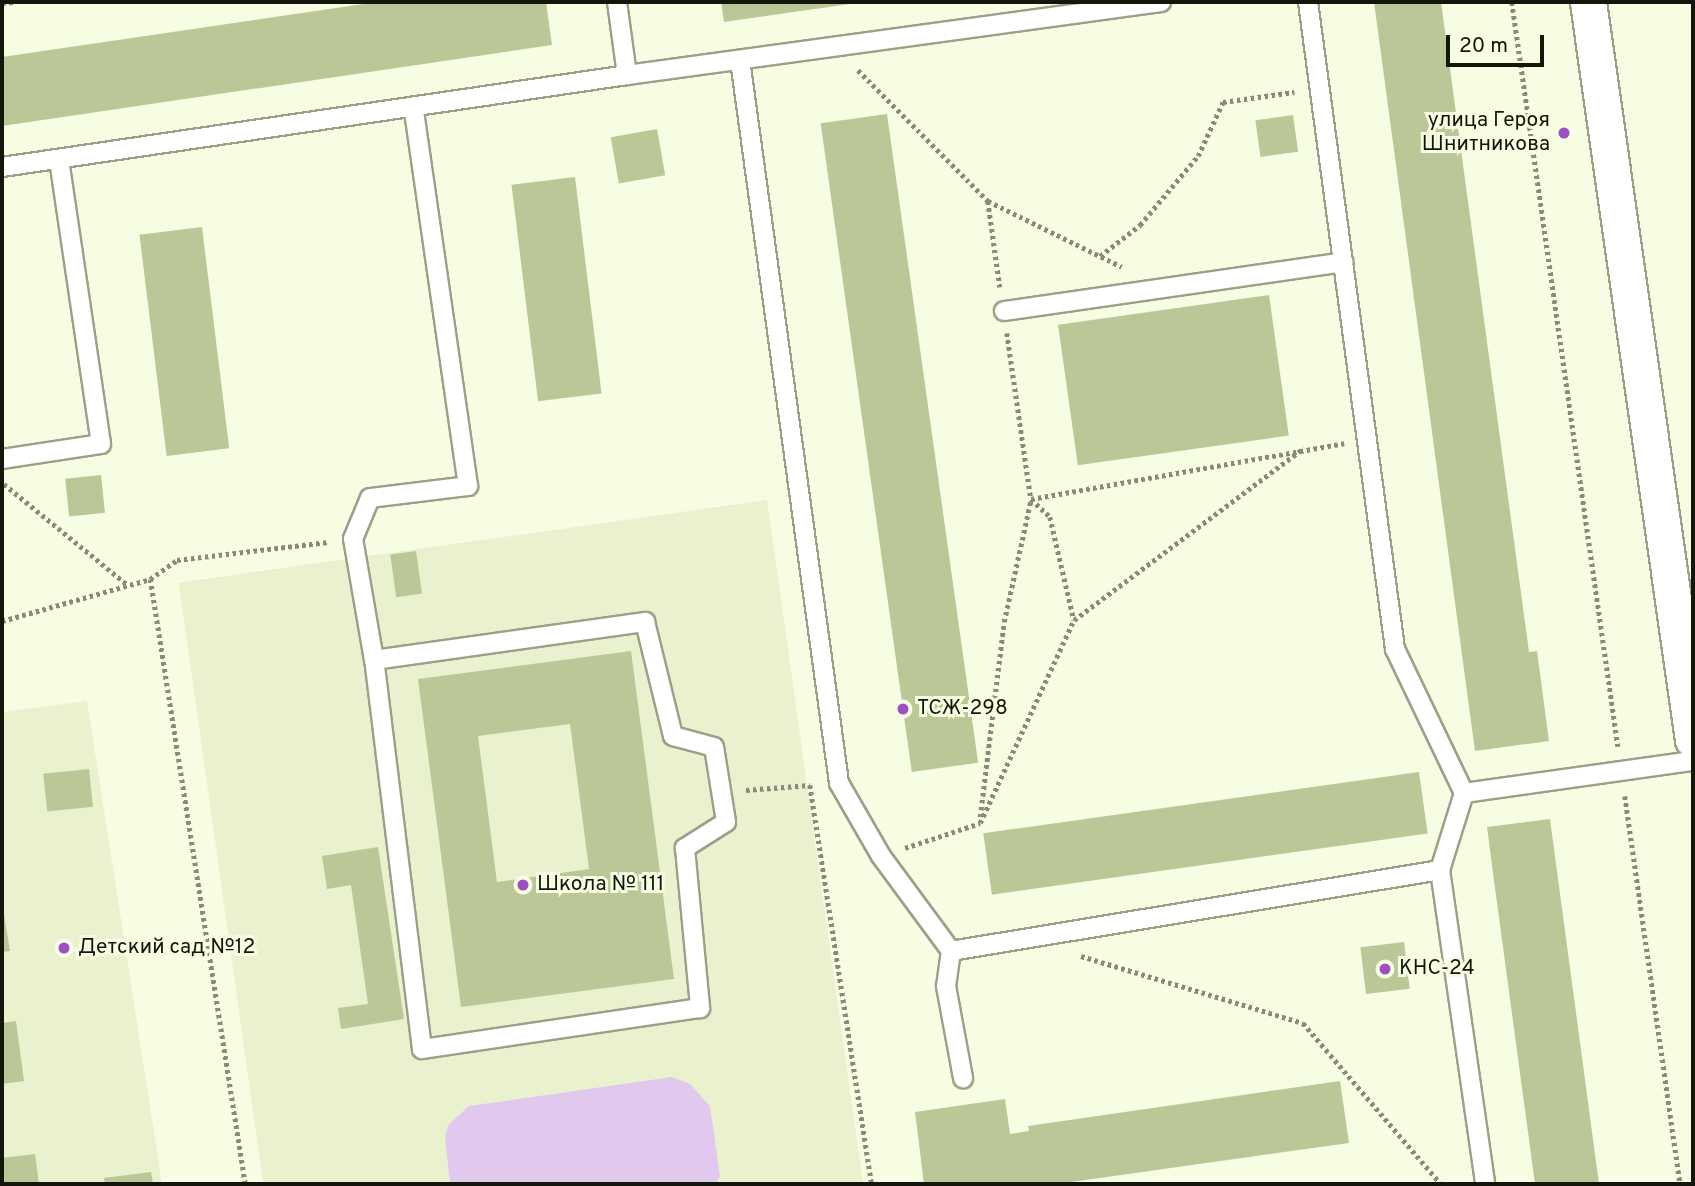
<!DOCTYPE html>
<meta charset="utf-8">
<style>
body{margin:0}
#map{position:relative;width:1695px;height:1186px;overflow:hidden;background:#f7fde2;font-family:Overpass,sans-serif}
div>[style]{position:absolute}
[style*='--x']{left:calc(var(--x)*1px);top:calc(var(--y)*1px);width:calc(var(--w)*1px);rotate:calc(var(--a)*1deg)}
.built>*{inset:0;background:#e9f1cf;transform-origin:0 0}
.green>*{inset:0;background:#e1c9ee}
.building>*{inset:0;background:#bcc797;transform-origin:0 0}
.path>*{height:4.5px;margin-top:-2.25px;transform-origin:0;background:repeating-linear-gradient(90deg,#878b79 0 3.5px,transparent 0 7px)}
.roads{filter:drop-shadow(2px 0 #9ba188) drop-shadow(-2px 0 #9ba188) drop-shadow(0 2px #9ba188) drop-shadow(0 -2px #9ba188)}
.service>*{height:18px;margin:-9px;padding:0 9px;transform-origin:9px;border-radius:9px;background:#fff}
.minor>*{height:35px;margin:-17.5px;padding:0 17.5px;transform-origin:17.5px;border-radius:17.5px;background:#fff}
.dots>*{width:19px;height:19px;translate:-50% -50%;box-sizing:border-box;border:4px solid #f7fde2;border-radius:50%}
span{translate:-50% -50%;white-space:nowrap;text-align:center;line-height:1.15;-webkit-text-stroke:6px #f7fde2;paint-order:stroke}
.poi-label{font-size:21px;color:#14160c}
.right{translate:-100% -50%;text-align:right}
.left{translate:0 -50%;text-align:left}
.frame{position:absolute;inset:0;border:4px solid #14160c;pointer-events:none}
.scale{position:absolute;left:1446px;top:35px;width:98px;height:32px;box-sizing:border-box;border:4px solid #14160c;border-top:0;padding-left:9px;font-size:21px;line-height:24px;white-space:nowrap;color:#14160c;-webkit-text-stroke:5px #f7fde2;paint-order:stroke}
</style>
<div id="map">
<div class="built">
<div style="left:767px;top:500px;width:691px;height:594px;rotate:82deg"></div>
<div style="clip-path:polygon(87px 701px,162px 1184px,2px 1184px,2px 712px)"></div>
</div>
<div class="green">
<div style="clip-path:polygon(672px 1077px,690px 1084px,710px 1106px,720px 1176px,716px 1184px,450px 1184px,445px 1136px,449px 1124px,469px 1106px)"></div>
</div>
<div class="building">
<div style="clip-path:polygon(377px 2px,546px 2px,552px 45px,2px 126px,2px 57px)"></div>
<div style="clip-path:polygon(721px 2px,857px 2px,857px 3px,724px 22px)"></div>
<div style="clip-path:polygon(1374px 2px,1441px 2px,1529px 652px,1537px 651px,1549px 741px,1475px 751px)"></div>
<div style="left:887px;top:114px;width:655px;height:67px;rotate:82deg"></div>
<div style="left:1293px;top:115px;width:37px;height:38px;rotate:82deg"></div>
<div style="left:657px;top:129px;width:47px;height:47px;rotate:80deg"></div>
<div style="left:575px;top:177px;width:218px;height:64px;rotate:83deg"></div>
<div style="left:202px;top:227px;width:223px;height:63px;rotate:83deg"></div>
<div style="left:1269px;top:295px;width:142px;height:213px;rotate:82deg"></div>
<div style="left:101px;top:475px;width:38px;height:36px;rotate:84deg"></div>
<div style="left:416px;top:551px;width:43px;height:26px;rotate:82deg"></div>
<div style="clip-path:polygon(evenodd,631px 651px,674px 979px,461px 1007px,418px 679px,631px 651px,570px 724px,589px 869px,497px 882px,478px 736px,570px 724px)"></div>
<div style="left:89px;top:769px;width:38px;height:46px;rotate:84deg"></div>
<div style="left:1419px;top:772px;width:62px;height:440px;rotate:82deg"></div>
<div style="clip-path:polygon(1550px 819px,1599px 1184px,1535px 1184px,1495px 888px,1487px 827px)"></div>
<div style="clip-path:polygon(378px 847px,404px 1019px,341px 1029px,338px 1008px,368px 1004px,351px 885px,327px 889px,322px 856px)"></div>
<div style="clip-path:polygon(2px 902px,10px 951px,2px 952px)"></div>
<div style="left:1404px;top:942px;width:47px;height:44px;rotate:83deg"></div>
<div style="clip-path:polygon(16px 1021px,24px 1081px,2px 1084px,2px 1023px)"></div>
<div style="clip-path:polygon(1340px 1081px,1349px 1143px,1057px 1184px,924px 1184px,915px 1112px,1005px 1099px,1010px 1134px,1029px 1131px,1028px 1126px)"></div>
<div style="clip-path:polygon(35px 1154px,39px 1184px,2px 1184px,2px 1158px)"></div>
<div style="clip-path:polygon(151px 1172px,153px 1184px,105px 1184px,104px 1178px)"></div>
</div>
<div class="path">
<div style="--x:1512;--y:2;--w:752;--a:81.89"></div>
<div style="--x:2;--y:3;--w:12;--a:-5"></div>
<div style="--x:858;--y:70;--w:185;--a:45.2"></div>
<div style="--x:988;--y:201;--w:149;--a:26.2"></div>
<div style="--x:988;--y:201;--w:87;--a:82.1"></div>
<div style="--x:1100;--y:256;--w:51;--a:-37.8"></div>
<div style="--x:1140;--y:225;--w:90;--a:-50"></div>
<div style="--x:1198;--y:156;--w:60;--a:-65.2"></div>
<div style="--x:1223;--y:102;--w:72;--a:-8"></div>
<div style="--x:1007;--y:333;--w:168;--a:81.8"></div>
<div style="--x:1031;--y:499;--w:318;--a:-10.1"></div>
<div style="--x:4;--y:484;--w:160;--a:39.2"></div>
<div style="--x:2;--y:621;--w:154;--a:-15.8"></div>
<div style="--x:810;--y:785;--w:404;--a:81.2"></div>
<div style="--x:746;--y:790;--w:64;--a:-4.5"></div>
<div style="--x:1625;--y:796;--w:392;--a:81.9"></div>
<div style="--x:980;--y:817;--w:196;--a:-83"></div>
<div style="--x:1004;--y:622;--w:126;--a:-77.6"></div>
<div style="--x:1031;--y:499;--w:26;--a:43"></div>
<div style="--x:1050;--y:517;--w:106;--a:76.9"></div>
<div style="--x:905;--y:848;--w:79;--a:-18.4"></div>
<div style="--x:980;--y:823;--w:224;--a:-65.2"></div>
<div style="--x:1074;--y:620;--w:287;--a:-36.8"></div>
<div style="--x:1081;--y:956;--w:232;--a:16.8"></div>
<div style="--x:1303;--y:1023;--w:212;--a:49.4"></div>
<div style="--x:245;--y:1184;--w:612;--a:-98.92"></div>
<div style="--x:150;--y:579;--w:33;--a:-35"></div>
<div style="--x:177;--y:560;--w:152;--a:-6.8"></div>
</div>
<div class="roads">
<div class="service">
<div style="--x:617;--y:2;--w:74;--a:82.2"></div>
<div style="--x:627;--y:75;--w:539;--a:-7.78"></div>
<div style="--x:1308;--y:2;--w:653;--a:82.34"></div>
<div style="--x:1395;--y:649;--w:160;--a:64.4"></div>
<div style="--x:1464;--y:793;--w:231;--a:-8"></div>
<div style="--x:740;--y:60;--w:730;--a:82.2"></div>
<div style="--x:839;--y:783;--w:84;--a:60.1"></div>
<div style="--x:881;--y:856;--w:118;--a:53.6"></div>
<div style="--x:951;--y:951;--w:35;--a:98"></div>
<div style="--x:946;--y:986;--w:94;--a:79.5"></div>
<div style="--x:2;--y:167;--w:632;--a:-8.37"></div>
<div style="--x:1004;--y:311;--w:343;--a:-8.2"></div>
<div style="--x:2;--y:459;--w:100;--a:-8.6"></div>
<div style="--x:101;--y:444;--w:286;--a:-98.4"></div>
<div style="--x:374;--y:660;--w:274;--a:-8"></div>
<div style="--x:645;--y:622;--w:117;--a:76.2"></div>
<div style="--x:673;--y:736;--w:42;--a:15"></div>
<div style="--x:714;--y:747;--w:76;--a:80.9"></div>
<div style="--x:726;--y:822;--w:49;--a:147.6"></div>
<div style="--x:685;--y:848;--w:161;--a:84.6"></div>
<div style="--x:700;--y:1008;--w:281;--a:171.6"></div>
<div style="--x:422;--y:1049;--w:392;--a:-97"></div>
<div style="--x:374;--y:660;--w:123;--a:-99.8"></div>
<div style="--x:353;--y:539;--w:44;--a:-67.5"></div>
<div style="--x:370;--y:498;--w:99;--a:-7"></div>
<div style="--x:468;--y:486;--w:381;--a:-98.2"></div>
<div style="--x:1440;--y:870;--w:317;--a:81.8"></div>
<div style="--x:951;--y:951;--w:496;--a:-9.4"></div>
<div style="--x:1440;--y:870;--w:81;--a:-72.7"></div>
</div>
<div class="minor">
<div style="--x:1588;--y:2;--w:745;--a:81.9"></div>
</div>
</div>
<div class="dots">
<div style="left:1564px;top:133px;background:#9e4fc0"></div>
<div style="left:903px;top:709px;background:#9e4fc0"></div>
<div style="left:523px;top:885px;background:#9e4fc0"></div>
<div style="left:64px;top:948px;background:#9e4fc0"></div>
<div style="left:1385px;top:969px;background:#9e4fc0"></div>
</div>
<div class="poi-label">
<span class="right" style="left:1550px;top:133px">улица Героя<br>Шнитникова</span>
<span class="left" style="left:917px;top:709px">ТСЖ-298</span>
<span class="left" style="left:537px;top:885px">Школа № 111</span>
<span class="left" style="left:78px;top:948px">Детский сад №12</span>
<span class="left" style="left:1399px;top:969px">КНС-24</span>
</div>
<div class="frame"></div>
<div class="scale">20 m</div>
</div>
